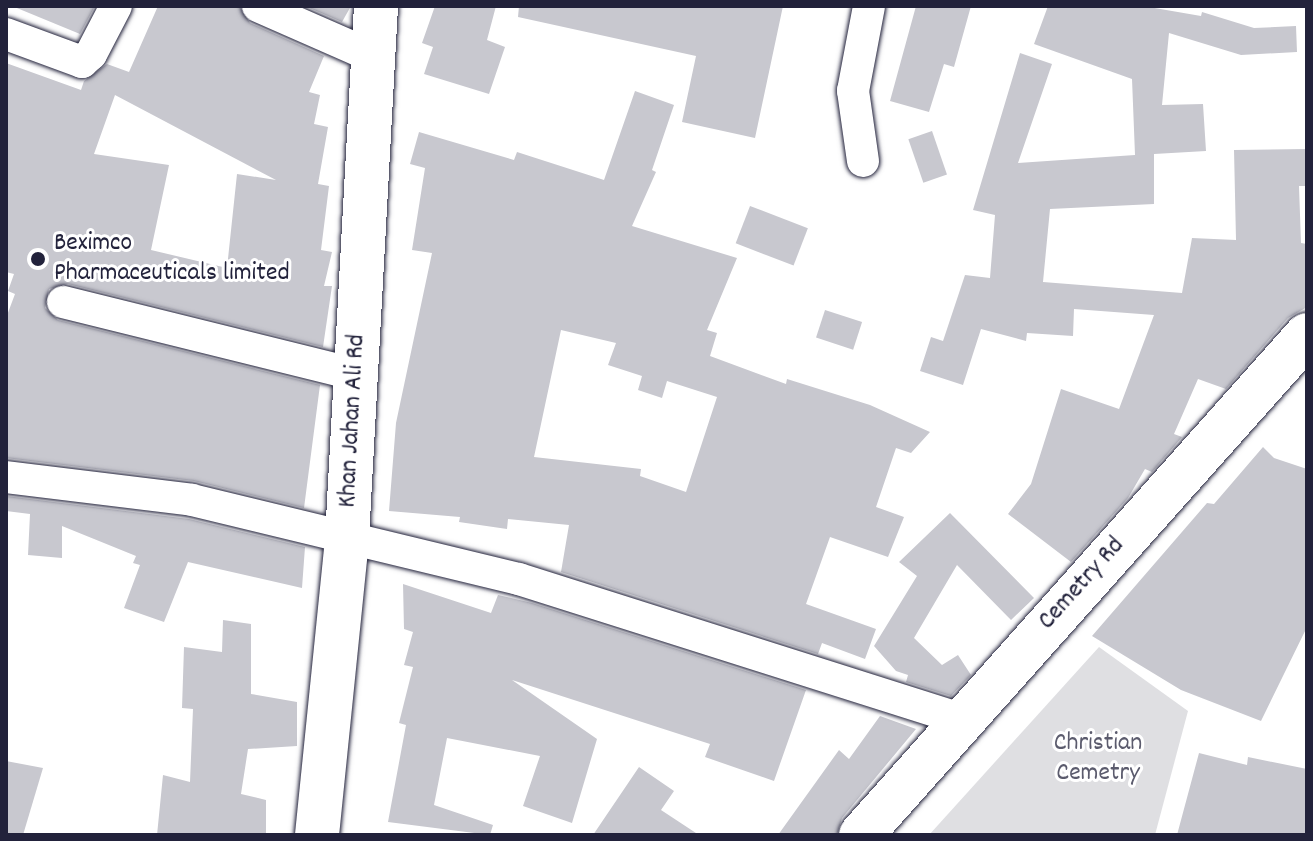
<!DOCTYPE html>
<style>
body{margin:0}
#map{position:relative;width:1313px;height:841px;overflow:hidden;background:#fff;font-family:Dekko,sans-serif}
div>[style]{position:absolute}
.green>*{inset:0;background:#dfdfe2}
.building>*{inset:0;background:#c8c8cf;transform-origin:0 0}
.roads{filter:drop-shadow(0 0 2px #22223b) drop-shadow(0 0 2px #22223b)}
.street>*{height:32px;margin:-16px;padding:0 16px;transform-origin:16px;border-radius:16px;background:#fff}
.secondary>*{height:44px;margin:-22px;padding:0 22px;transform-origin:22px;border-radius:22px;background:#fff}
.highway>*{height:44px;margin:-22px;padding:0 22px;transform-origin:22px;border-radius:22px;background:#fff}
.dots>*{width:22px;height:22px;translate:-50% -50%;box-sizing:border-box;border:4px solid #fff;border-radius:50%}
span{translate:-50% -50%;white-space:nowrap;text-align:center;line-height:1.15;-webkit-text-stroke:6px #fff;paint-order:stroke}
.poi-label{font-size:26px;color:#22223b}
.left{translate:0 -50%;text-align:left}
.street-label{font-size:26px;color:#22223b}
.park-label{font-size:26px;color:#5b5b6d}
.frame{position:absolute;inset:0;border:8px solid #22223b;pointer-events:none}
</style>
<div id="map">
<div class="green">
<i style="clip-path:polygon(1099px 647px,1188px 711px,1155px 835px,929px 835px)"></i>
</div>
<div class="building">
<i style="clip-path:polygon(12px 6px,95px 6px,80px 34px)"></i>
<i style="clip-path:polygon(evenodd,158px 6px,239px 6px,250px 23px,324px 56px,309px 92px,320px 95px,314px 124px,328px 127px,318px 184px,329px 186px,321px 250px,332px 252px,324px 286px,332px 286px,323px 347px,68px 284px,49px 289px,45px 308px,58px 320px,320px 385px,304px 508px,194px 481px,6px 458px,6px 318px,15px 294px,8px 291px,14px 274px,6px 272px,6px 63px,81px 90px,84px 81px,107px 64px,129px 72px,158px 6px,115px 95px,276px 180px,237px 174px,227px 268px,151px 250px,169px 165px,94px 154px,115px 95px)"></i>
<i style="clip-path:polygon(305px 6px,351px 6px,342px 22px)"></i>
<i style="clip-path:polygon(435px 6px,496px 6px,487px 40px,505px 47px,489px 94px,424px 74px,433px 47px,422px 43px)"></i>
<i style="clip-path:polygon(519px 6px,783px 6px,755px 138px,682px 122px,696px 56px,518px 17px)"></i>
<i style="clip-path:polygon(916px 6px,971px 6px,954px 67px,944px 64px,929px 112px,890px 101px)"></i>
<i style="clip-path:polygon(1048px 6px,1143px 6px,1201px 16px,1202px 12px,1254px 28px,1296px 26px,1297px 52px,1241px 55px,1169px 33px,1162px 105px,1203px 104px,1206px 151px,1154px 154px,1154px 204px,1050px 209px,1043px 282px,1182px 293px,1192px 238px,1236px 240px,1234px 150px,1307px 149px,1307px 186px,1299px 186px,1301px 243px,1307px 244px,1307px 307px,1288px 318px,1226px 389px,1198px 379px,1174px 434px,1182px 437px,1152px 472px,1145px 469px,1128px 498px,1071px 562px,1008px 514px,1031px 484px,1061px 389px,1119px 409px,1154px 315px,1074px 309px,1073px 336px,1027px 333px,1026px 341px,981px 329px,963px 385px,920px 371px,931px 337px,943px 341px,965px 275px,990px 278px,995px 215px,973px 210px,1020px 53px,1052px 64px,1018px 163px,1135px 155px,1132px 79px,1034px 44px)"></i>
<i style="clip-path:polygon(evenodd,635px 91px,674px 105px,652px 170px,656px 172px,632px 226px,737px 258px,707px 330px,717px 333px,710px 356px,786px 384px,787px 379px,870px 405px,930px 432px,911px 453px,896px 448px,876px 507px,904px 517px,888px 557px,830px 537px,806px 604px,876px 629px,865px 659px,822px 643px,818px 654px,561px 572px,569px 525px,508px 519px,507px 529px,459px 522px,460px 517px,389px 511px,396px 423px,432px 253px,412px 250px,425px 168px,410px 164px,419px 132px,514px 160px,517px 152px,604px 180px,635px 91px,561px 330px,616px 343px,608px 365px,642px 376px,638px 390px,662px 398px,667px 381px,717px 397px,686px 492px,640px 476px,641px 469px,534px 457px,561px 330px)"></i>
<i style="left:932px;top:131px;width:46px;height:25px;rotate:71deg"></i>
<i style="left:750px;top:206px;width:62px;height:40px;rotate:21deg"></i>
<i style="left:825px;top:310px;width:39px;height:29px;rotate:18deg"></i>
<i style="clip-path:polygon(1263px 447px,1274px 458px,1307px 469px,1307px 627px,1261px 721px,1181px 690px,1092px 636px,1207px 503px,1214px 504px)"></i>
<i style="clip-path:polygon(6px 496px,189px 519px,305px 547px,302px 588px,188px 562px,164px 622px,124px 608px,140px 565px,133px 563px,136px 556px,62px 526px,62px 558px,28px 555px,30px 514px,6px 511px)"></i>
<i style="clip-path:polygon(950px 513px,1034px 598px,1011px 620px,957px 565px,914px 638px,942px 665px,958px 655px,971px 675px,951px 696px,906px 682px,908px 675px,896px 671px,874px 646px,917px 576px,899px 562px)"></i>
<i style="clip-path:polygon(403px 584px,491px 613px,498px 595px,532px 603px,806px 690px,774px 781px,705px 757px,710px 744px,512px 680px,597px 739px,572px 823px,523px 806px,540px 756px,447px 738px,434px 805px,493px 825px,490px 835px,388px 822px,406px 725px,399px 723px,413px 667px,404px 665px,413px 632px,404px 629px)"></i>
<i style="clip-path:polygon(223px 620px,251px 624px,251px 694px,297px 702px,297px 746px,248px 749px,241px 794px,266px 800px,266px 835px,157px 835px,163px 775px,190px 782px,193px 709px,182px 708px,184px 647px,222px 652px)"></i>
<i style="clip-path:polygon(880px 716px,916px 729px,842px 818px,837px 835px,778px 835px,839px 750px,849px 759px)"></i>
<i style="clip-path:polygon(1199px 753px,1247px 765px,1248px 757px,1307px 769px,1307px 835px,1177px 835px)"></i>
<i style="clip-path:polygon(6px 761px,43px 768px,23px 835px,6px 835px)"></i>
<i style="clip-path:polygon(639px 767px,674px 791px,661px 810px,699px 835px,593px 835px)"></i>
</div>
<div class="roads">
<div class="street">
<i style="left:258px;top:6px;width:124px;rotate:23.7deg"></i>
<i style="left:6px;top:34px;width:81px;rotate:20.2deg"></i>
<i style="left:82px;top:62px;width:12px;rotate:-42deg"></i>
<i style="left:91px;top:54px;width:54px;rotate:-62.5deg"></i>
<i style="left:863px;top:161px;width:71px;rotate:-98.1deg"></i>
<i style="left:853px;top:91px;width:86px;rotate:-79.3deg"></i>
<i style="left:63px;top:302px;width:301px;rotate:13.9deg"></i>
<i style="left:6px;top:477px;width:187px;rotate:7deg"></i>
<i style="left:192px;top:500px;width:336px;rotate:13.6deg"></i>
<i style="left:519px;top:579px;width:463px;rotate:17.6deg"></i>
</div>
<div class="secondary">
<i style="left:861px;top:835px;width:670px;rotate:-48.27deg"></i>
</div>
<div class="highway">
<i style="left:317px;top:835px;width:299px;rotate:-84.2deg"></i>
<i style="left:347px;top:538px;width:533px;rotate:-86.88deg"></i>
</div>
</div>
<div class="dots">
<i style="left:38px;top:259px;background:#22223b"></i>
</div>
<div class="poi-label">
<span class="left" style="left:54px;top:259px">Beximco<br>Pharmaceuticals limited</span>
</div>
<div class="street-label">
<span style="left:353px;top:421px;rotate:-87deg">Khan Jahan Ali Rd</span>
<span style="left:1082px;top:584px;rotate:-48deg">Cemetry Rd</span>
</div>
<div class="park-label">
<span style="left:1098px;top:759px">Christian<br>Cemetry</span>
</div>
<div class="frame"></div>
</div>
